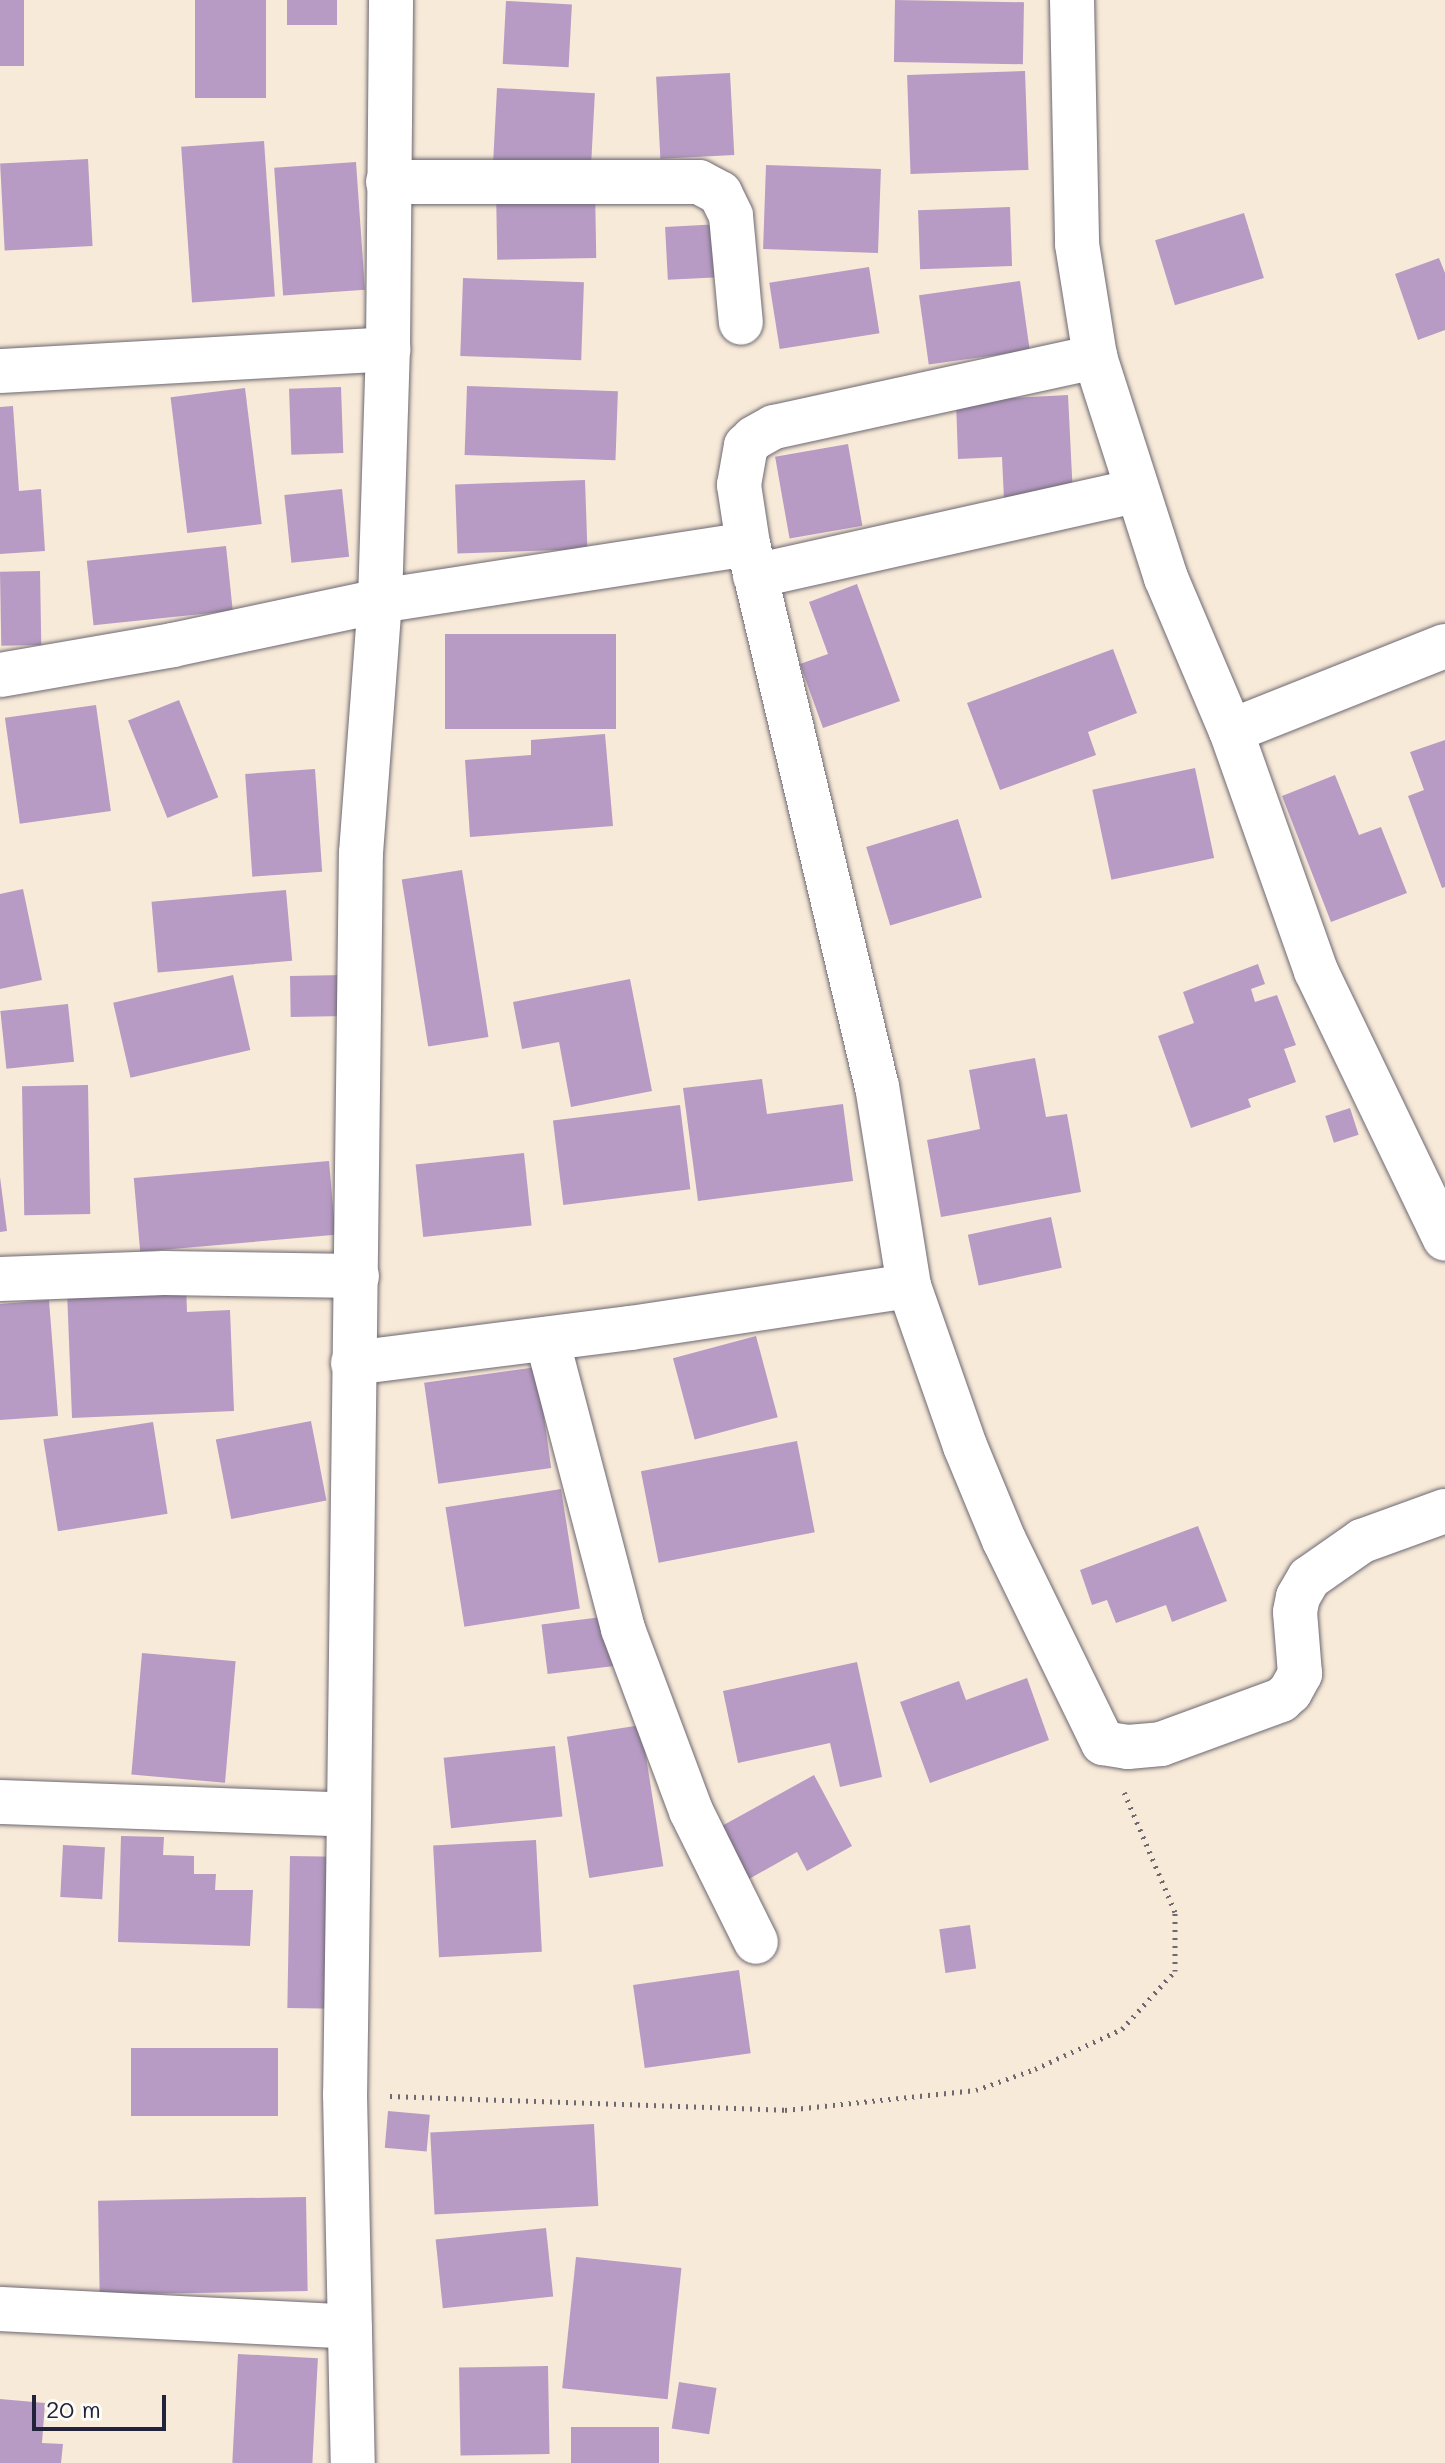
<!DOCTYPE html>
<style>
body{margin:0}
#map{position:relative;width:1445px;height:2463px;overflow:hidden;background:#f8ead8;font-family:Mali,sans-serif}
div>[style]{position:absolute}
.building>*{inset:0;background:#b79bc4;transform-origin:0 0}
.path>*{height:5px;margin-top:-2.5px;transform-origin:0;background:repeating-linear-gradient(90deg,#6d6872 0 2px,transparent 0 8px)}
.roads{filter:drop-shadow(0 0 2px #6d6872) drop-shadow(0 0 2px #6d6872)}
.street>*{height:44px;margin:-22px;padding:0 22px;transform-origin:22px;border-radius:22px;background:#fff}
span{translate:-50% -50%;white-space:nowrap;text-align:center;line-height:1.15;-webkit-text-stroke:7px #fdfcf7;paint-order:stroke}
.scale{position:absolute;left:32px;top:2395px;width:134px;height:36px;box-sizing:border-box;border:4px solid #22223b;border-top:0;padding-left:10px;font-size:24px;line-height:28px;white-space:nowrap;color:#22223b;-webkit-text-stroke:6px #fdfcf7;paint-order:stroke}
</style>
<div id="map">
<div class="building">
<i style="left:0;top:0;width:24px;height:66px"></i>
<i style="left:195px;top:0;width:71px;height:98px"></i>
<i style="left:287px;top:0;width:50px;height:25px"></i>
<i style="left:895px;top:0;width:129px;height:62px;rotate:1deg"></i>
<i style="left:506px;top:1px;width:66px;height:63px;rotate:3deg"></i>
<i style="left:1025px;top:71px;width:99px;height:118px;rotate:88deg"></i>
<i style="left:730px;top:73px;width:82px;height:74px;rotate:87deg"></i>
<i style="left:497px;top:88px;width:98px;height:74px;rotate:3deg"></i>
<i style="left:264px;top:141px;width:156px;height:83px;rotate:86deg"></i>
<i style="left:88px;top:159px;width:87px;height:88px;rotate:87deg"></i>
<i style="left:356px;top:162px;width:128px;height:82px;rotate:86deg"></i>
<i style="left:766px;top:165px;width:115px;height:84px;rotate:2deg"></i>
<i style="left:595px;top:187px;width:71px;height:99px;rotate:89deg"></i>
<i style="left:1010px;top:207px;width:59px;height:92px;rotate:88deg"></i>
<i style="left:1244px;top:213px;width:68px;height:93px;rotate:73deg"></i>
<i style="left:721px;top:224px;width:53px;height:56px;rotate:87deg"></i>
<i style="clip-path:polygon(1439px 258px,1445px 273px,1445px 330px,1418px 340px,1395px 274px)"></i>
<i style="left:869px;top:267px;width:67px;height:101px;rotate:81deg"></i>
<i style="left:463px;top:278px;width:121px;height:78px;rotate:2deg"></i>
<i style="left:1020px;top:281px;width:70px;height:102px;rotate:82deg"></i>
<i style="left:467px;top:386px;width:151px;height:69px;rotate:2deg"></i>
<i style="left:341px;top:387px;width:66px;height:52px;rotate:88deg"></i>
<i style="left:245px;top:388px;width:137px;height:75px;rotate:83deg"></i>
<i style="clip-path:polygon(1068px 395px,1073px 496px,1004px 500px,1002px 457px,958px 459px,956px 401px)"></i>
<i style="clip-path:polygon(13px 406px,19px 491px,41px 489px,45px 551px,0 554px,0 407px)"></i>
<i style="left:848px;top:444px;width:83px;height:74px;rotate:80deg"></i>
<i style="left:585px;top:480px;width:69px;height:130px;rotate:88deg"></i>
<i style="left:342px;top:489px;width:68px;height:58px;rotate:84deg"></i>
<i style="left:226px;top:546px;width:65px;height:140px;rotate:84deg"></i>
<i style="left:40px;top:571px;width:74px;height:40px;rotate:89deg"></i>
<i style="clip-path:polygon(857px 584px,900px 701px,823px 728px,800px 664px,828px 654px,809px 602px)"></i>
<i style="left:445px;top:634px;width:171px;height:95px"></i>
<i style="clip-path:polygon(1113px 649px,1137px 713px,1088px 732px,1096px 755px,1000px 790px,967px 703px)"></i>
<i style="left:179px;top:700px;width:105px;height:55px;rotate:68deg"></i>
<i style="left:96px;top:705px;width:107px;height:92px;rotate:82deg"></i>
<i style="clip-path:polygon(605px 734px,613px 826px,470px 837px,465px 760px,531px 755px,531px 740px)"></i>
<i style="clip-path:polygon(1445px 740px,1445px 887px,1442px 888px,1408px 796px,1424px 790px,1410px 752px)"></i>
<i style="left:1195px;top:768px;width:92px;height:105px;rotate:78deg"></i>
<i style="left:315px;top:769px;width:103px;height:70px;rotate:86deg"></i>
<i style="clip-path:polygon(1335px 775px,1359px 835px,1381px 827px,1407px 893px,1331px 922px,1282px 796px)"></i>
<i style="left:958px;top:819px;width:82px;height:96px;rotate:73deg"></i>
<i style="left:462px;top:870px;width:169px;height:61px;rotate:81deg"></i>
<i style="clip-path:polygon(23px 889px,42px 980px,0 989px,0 894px)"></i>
<i style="left:286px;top:890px;width:71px;height:135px;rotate:85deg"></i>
<i style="clip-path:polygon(1258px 964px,1265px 984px,1251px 989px,1255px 1002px,1277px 995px,1296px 1045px,1284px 1049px,1296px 1082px,1248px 1099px,1251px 1107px,1191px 1128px,1158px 1036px,1194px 1023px,1183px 992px)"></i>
<i style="left:233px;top:975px;width:77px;height:123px;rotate:77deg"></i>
<i style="left:345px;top:975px;width:41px;height:55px;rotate:89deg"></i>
<i style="clip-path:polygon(630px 979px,652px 1091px,571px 1107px,559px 1042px,522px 1049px,513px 1002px)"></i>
<i style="left:68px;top:1004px;width:58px;height:68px;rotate:84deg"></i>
<i style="clip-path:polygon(1035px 1058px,1046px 1117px,1067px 1114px,1081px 1192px,941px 1217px,927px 1140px,980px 1129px,969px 1070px)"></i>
<i style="clip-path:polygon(762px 1079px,767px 1114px,843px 1104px,853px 1181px,698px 1201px,683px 1088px)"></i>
<i style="left:88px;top:1085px;width:129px;height:66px;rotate:89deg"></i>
<i style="left:680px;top:1105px;width:85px;height:128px;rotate:83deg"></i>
<i style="left:1350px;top:1108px;width:28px;height:26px;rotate:72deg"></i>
<i style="left:524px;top:1153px;width:73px;height:109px;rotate:84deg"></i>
<i style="left:329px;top:1161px;width:74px;height:196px;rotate:85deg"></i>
<i style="clip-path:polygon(0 1177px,7px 1231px,0 1232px)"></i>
<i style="left:1051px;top:1217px;width:52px;height:85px;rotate:78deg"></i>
<i style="clip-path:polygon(186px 1285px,187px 1312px,230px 1310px,234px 1411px,72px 1418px,67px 1291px)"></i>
<i style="clip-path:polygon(49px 1300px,58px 1416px,0 1420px,0 1304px)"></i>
<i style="left:756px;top:1336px;width:84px;height:86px;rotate:75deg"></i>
<i style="left:537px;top:1367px;width:102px;height:114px;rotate:82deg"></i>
<i style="left:311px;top:1421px;width:81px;height:97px;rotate:79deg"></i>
<i style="left:153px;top:1422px;width:93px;height:111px;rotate:81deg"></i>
<i style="left:797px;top:1441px;width:93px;height:159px;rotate:79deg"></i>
<i style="left:561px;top:1489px;width:121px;height:117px;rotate:81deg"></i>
<i style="clip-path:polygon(1198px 1526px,1227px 1601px,1172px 1622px,1166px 1605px,1116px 1623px,1107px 1600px,1092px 1605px,1080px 1570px)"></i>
<i style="left:610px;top:1616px;width:50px;height:69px;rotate:83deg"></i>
<i style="left:142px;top:1653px;width:94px;height:122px;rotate:5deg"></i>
<i style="clip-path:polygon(857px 1662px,882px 1777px,840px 1787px,830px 1743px,738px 1763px,723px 1691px)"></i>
<i style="clip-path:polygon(1027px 1678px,1049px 1740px,930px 1783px,900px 1702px,959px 1681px,966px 1700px)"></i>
<i style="left:641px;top:1725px;width:143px;height:75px;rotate:81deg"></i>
<i style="left:555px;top:1746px;width:71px;height:112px;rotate:84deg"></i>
<i style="clip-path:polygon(814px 1775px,852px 1846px,807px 1871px,797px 1852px,749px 1879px,720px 1827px)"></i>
<i style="clip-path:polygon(121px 1836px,164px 1837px,163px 1855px,194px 1856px,194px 1874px,216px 1874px,215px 1890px,253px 1890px,250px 1946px,118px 1942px)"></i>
<i style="left:536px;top:1840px;width:112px;height:103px;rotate:87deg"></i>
<i style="left:63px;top:1845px;width:42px;height:52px;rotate:3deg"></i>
<i style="left:290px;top:1856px;width:49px;height:152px;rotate:1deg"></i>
<i style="left:970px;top:1925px;width:44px;height:31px;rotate:82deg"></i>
<i style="left:739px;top:1970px;width:84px;height:107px;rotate:82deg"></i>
<i style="left:278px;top:2048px;width:68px;height:147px;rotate:90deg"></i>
<i style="left:388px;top:2111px;width:42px;height:37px;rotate:5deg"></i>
<i style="left:594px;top:2124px;width:82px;height:164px;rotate:87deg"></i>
<i style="left:306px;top:2197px;width:94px;height:208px;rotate:89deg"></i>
<i style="left:546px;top:2228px;width:69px;height:111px;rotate:84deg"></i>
<i style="left:576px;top:2257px;width:106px;height:132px;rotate:6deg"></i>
<i style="left:238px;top:2354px;width:80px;height:109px;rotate:3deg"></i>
<i style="left:548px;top:2366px;width:88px;height:89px;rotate:89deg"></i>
<i style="left:679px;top:2382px;width:38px;height:47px;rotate:9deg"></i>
<i style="clip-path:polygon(0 2399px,45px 2403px,42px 2443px,63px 2444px,61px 2463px,0 2463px)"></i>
<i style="left:571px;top:2427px;width:88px;height:36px"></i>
</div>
<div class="path">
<i style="left:390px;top:2096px;width:395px;rotate:2deg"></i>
<i style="left:785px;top:2110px;width:192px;rotate:-6deg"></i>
<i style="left:976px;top:2090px;width:63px;rotate:-19.6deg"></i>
<i style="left:1035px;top:2069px;width:96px;rotate:-24.7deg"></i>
<i style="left:1122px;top:2029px;width:79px;rotate:-47.6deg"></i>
<i style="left:1175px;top:1971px;width:59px;rotate:-90deg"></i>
<i style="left:1175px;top:1912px;width:130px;rotate:-113deg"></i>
</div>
<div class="roads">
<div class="street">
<i style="left:1072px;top:0;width:244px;rotate:88.8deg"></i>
<i style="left:1077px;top:244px;width:114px;rotate:80.9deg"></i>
<i style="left:1095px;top:357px;width:232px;rotate:72.2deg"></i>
<i style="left:1166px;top:578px;width:166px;rotate:67deg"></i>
<i style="left:1231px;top:731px;width:230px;rotate:-21.7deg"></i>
<i style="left:388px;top:182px;width:311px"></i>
<i style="left:699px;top:182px;width:24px;rotate:28deg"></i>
<i style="left:720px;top:193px;width:25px;rotate:64deg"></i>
<i style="left:731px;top:216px;width:107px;rotate:84.7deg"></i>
<i style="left:0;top:371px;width:389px;rotate:-3.2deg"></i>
<i style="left:755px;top:576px;width:390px;rotate:-12.6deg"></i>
<i style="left:0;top:675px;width:176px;rotate:-9.8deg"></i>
<i style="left:173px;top:645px;width:212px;rotate:-12deg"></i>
<i style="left:380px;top:601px;width:372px;rotate:-8.8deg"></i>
<i style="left:748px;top:544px;width:60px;rotate:-98.7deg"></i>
<i style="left:739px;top:485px;width:40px;rotate:-80deg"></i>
<i style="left:746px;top:446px;width:11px;rotate:-45deg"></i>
<i style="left:754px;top:438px;width:23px;rotate:-29deg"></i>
<i style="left:774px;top:427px;width:329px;rotate:-12.3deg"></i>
<i style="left:1231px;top:731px;width:255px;rotate:70.5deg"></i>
<i style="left:1316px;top:971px;width:297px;rotate:64.3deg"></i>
<i style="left:0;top:1279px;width:164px;rotate:-2.1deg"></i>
<i style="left:164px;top:1273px;width:193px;rotate:0.9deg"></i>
<i style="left:909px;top:1286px;width:170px;rotate:70.7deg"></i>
<i style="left:965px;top:1446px;width:102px;rotate:67.5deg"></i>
<i style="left:1004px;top:1540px;width:226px;rotate:64deg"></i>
<i style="left:1103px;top:1743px;width:25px;rotate:9deg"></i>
<i style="left:1128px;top:1747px;width:33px;rotate:-5deg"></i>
<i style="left:1161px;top:1744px;width:128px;rotate:-20.1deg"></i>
<i style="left:1281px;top:1700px;width:12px;rotate:-42deg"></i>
<i style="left:1290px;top:1692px;width:21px;rotate:-61deg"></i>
<i style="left:1300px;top:1674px;width:62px;rotate:-94.6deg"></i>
<i style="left:1295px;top:1612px;width:15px;rotate:-79deg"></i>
<i style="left:1298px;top:1597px;width:22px;rotate:-60deg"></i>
<i style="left:1309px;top:1578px;width:65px;rotate:-34.9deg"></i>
<i style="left:1362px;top:1541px;width:88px;rotate:-19.9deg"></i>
<i style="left:547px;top:1339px;width:300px;rotate:75.3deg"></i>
<i style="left:623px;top:1629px;width:194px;rotate:69.5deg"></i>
<i style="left:691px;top:1811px;width:146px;rotate:63.6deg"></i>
<i style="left:353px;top:1363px;width:280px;rotate:-7.2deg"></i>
<i style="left:631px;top:1328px;width:281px;rotate:-8.6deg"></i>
<i style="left:909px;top:1286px;width:202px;rotate:-99.1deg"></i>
<i style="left:877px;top:1087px;width:558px;rotate:-103.36deg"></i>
<i style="left:0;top:1802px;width:349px;rotate:2.1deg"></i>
<i style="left:349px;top:1815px;width:962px;rotate:-89.29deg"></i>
<i style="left:361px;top:853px;width:253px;rotate:-85.7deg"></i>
<i style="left:380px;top:601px;width:252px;rotate:-88.2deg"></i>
<i style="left:388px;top:349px;width:349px;rotate:-89.5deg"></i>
<i style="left:349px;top:1815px;width:279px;rotate:90.8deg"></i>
<i style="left:345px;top:2094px;width:369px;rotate:88.8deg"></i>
<i style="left:0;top:2309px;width:350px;rotate:2.9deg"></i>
</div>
</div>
<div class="scale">20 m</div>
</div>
